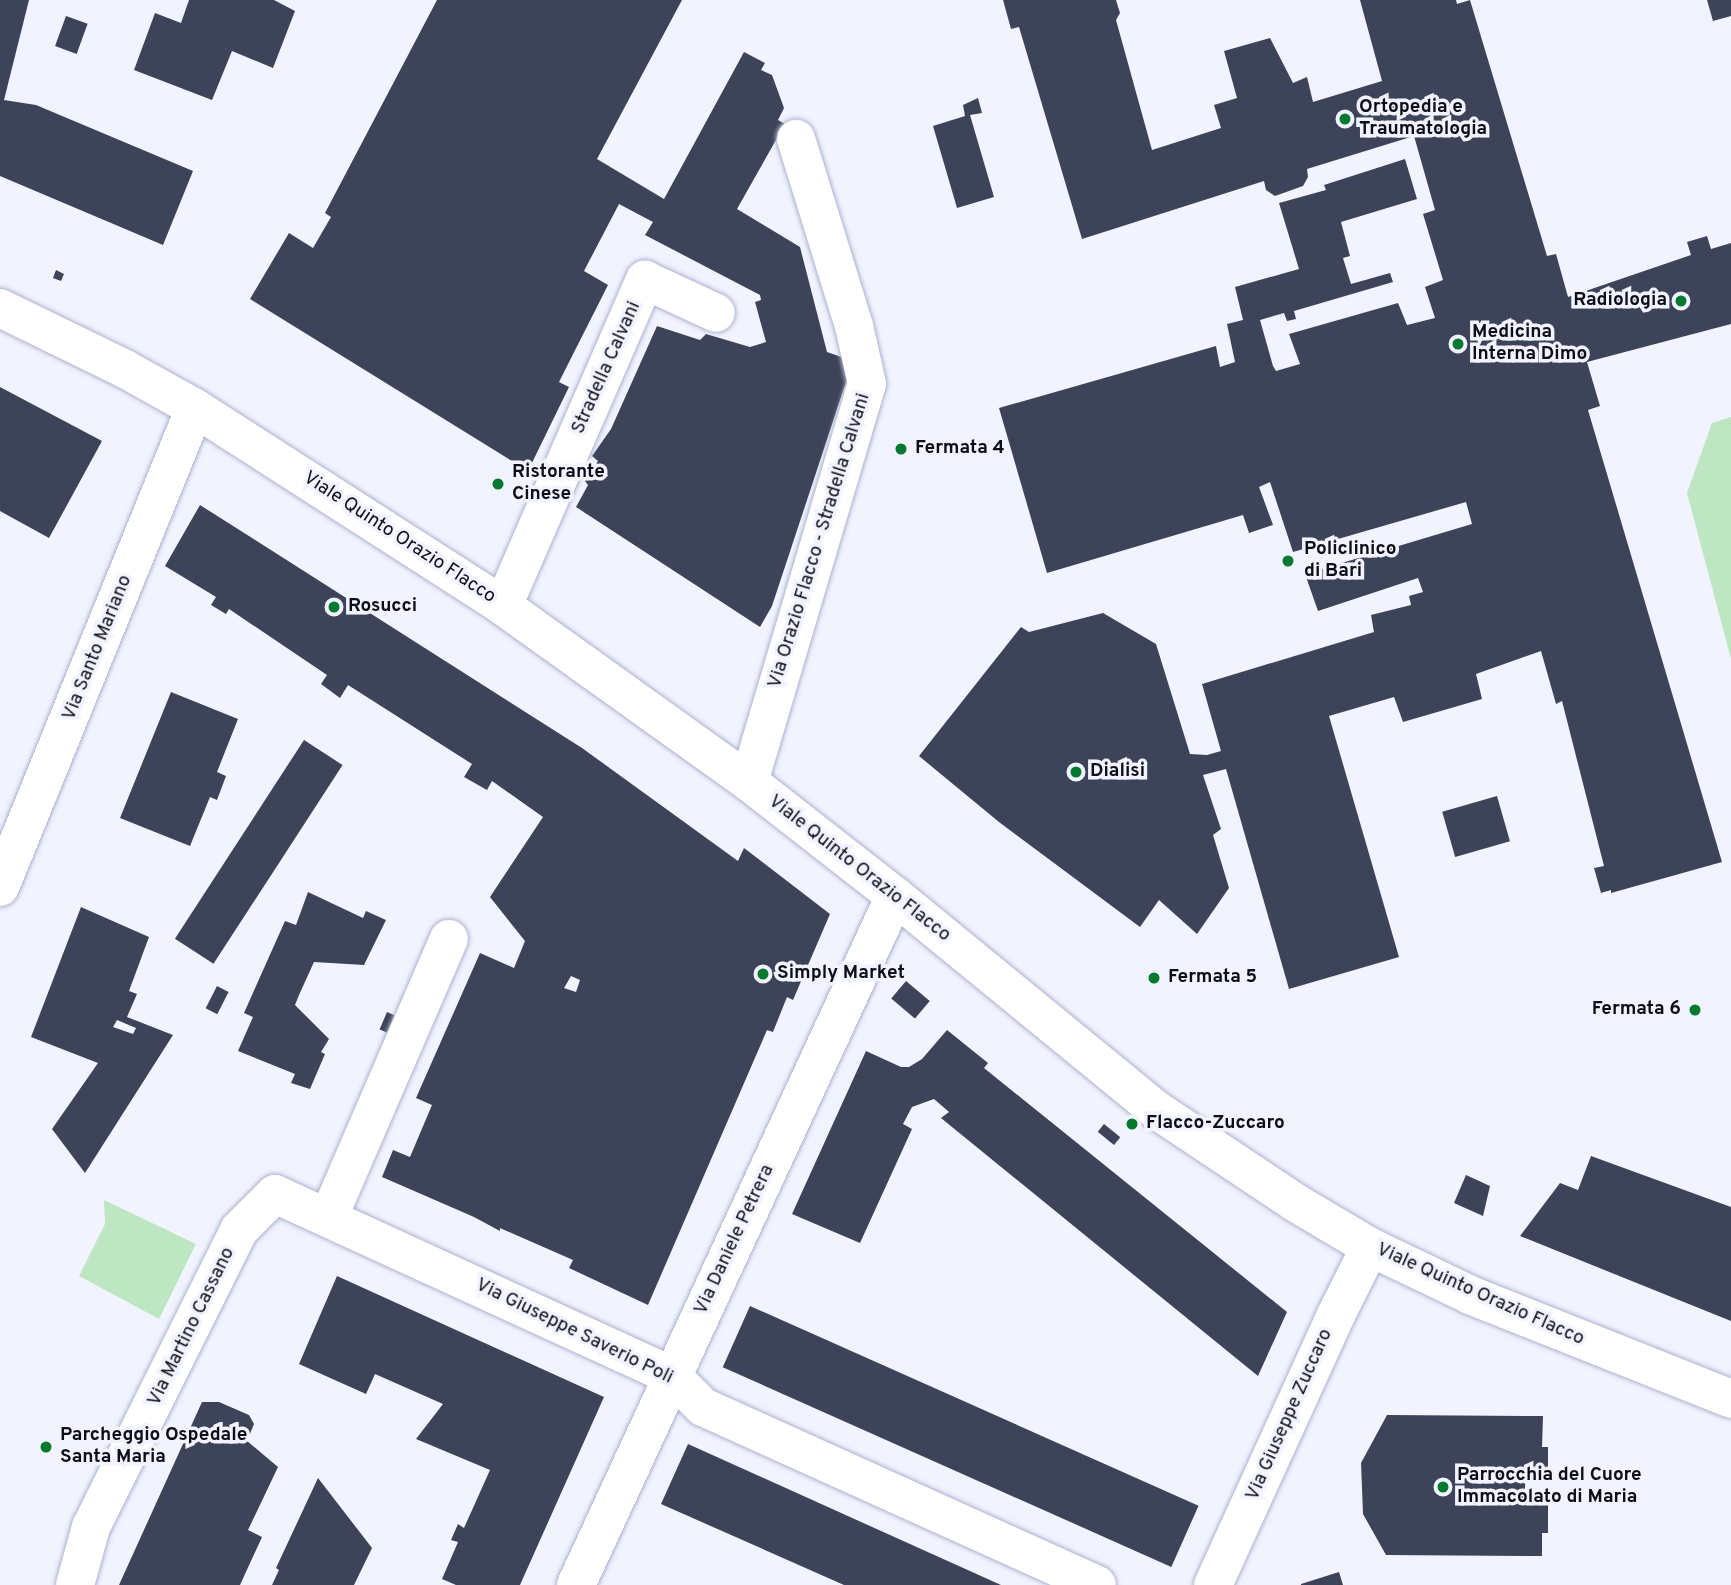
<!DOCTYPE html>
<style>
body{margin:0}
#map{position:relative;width:1731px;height:1585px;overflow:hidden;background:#f1f4ff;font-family:Overpass,sans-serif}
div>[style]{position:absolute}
.green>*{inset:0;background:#bee6c3}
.building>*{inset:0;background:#3d4358;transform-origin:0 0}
.roads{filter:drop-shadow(0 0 2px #abb2cc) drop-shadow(0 0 2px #abb2cc)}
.minor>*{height:38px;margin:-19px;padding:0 19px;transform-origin:19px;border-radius:19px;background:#fff}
.dots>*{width:19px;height:19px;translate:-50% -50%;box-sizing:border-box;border:4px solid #f1f4ff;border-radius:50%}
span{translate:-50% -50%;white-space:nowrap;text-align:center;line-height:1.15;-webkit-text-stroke:7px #f1f4ff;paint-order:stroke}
.poi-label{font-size:19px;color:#0d0f18;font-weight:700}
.left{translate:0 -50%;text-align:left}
.right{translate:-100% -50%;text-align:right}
.street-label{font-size:19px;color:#0d0f18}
</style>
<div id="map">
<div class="green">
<i style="clip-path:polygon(1731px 417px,1731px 659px,1687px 493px,1712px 423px)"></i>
<i style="clip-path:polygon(104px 1200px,196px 1244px,159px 1319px,79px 1276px,105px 1224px)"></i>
</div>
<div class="building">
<i style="clip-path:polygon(0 0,29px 0,4px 100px,36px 105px,193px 171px,163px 245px,0 176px)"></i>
<i style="clip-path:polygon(189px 0,274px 0,295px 11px,273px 68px,232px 51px,212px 100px,134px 70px,155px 13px,181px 23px)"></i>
<i style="clip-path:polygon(437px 0,682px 0,597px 159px,664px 199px,744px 52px,765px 63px,761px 70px,772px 75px,784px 108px,778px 120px,785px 124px,737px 209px,800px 247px,827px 352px,853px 361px,772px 606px,760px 627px,576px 507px,588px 485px,585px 481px,598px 461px,592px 456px,611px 429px,657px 326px,700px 340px,706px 334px,750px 347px,766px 342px,755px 302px,761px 300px,760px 295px,645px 235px,653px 222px,619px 204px,584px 271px,608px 285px,559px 382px,569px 387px,528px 471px,250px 299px,289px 233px,313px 248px,331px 217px,325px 213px)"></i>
<i style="clip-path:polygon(1003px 0,1116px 0,1120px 13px,1116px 20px,1152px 150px,1221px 128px,1214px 105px,1237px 98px,1224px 51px,1270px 38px,1293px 83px,1307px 77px,1313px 102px,1382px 81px,1360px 0,1456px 0,1457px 4px,1470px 0,1547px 256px,1556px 254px,1568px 297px,1691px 255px,1687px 242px,1707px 236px,1711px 249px,1731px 243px,1731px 324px,1587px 362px,1600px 406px,1588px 410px,1722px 862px,1611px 893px,1611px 890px,1601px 893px,1594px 868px,1604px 866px,1562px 701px,1556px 704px,1541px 651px,1476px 674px,1482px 699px,1403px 722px,1394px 697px,1329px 716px,1399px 957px,1289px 989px,1226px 769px,1203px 775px,1221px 829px,1213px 835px,1229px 888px,1197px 934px,1159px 900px,1140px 927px,999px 822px,919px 756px,1021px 627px,1029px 632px,1103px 613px,1156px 644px,1190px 754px,1207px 755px,1221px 751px,1202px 684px,1374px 632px,1371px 615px,1411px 605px,1409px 596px,1423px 592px,1418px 578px,1318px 611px,1305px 574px,1472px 524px,1466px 502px,1293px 552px,1270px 482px,1259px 487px,1273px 525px,1249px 533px,1243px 515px,1047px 573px,999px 408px,1216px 346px,1220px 367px,1235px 362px,1227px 324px,1243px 320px,1235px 287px,1299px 269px,1279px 203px,1326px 190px,1324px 185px,1405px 159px,1417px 199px,1341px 222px,1350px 256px,1343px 258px,1351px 284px,1390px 273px,1393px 282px,1294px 311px,1296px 319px,1287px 321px,1284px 313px,1260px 320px,1273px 366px,1276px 371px,1300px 364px,1289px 334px,1398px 303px,1407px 325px,1435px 318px,1425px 287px,1443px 280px,1423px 214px,1435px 210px,1414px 136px,1307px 169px,1308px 177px,1303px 186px,1275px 196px,1266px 190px,1264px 181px,1082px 239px,1019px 27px,1011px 29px)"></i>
<i style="clip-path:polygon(1707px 0,1731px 0,1731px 16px,1713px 21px)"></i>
<i style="left:66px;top:16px;width:23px;height:32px;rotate:20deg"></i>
<i style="clip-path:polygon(978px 98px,982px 113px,970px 115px,994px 197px,957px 208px,933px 126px,965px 116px,963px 105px)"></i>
<i style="clip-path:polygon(56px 270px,64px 274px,61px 281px,53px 278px)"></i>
<i style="clip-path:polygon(0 387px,102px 441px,49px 538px,0 511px)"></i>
<i style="clip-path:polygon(evenodd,200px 505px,582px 748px,738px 861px,744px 848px,830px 914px,793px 1000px,787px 997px,773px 1032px,767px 1030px,648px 1305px,569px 1268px,573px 1260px,500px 1228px,500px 1231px,474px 1217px,382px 1177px,393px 1150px,410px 1157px,432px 1105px,416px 1098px,480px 953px,514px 968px,525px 941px,490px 897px,543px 817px,492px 781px,487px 790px,464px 777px,472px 764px,348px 685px,340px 698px,321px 684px,327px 675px,229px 609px,226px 614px,211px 605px,216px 597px,165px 566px,200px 505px,571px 976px,580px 980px,576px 992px,564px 988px,571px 976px)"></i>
<i style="clip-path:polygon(171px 692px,238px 719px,217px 772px,226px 776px,217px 800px,210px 797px,190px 846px,120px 818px)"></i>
<i style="left:304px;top:740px;width:46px;height:237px;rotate:33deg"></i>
<i style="left:1497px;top:796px;width:47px;height:57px;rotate:74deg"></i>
<i style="clip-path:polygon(308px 892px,363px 918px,366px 911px,386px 920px,364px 965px,314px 962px,299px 995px,295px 1005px,329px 1039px,321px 1052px,325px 1054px,310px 1089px,291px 1083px,295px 1074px,238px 1051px,253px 1017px,244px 1013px,285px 921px,296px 925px)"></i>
<i style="clip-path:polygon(evenodd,81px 907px,149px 937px,129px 991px,137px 994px,127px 1017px,173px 1035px,85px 1173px,52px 1129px,98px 1063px,31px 1037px,81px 907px,117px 1020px,136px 1028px,133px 1034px,113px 1027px,117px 1020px)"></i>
<i style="left:906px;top:981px;width:31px;height:23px;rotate:40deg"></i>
<i style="left:217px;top:986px;width:13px;height:25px;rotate:27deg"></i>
<i style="left:387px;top:1012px;width:8px;height:19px;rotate:23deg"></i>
<i style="clip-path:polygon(947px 1030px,988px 1063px,984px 1068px,1287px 1312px,1258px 1376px,941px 1118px,949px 1112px,934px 1099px,912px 1107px,903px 1124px,912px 1129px,860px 1243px,792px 1214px,866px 1051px,901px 1067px,909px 1067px,922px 1059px)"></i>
<i style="left:1104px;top:1124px;width:21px;height:10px;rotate:39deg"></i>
<i style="clip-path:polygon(1591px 1156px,1731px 1207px,1731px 1321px,1520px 1236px,1560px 1183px,1578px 1190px)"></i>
<i style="clip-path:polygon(1466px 1175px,1490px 1186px,1483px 1216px,1454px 1203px)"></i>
<i style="clip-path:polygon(337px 1276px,604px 1397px,520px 1585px,456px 1585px,442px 1579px,458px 1542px,451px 1540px,458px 1524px,464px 1528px,490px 1470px,416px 1439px,443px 1404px,375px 1374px,366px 1394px,299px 1364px)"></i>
<i style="left:750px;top:1306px;width:491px;height:67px;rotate:24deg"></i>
<i style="clip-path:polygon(202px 1402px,219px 1402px,249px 1415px,254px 1424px,247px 1441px,278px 1467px,248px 1530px,262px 1537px,240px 1585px,119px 1585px)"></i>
<i style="clip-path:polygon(1387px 1415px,1543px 1416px,1542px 1447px,1548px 1447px,1548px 1469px,1526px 1470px,1524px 1505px,1548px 1504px,1548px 1533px,1542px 1533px,1542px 1556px,1386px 1555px,1363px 1514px,1361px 1463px)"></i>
<i style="clip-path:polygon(688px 1444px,1001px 1585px,844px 1585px,661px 1504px)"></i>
<i style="clip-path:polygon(318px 1478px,372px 1548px,354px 1585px,272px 1585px,279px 1570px,276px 1568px)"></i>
<i style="clip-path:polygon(1339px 1572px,1343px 1585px,1301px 1585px,1301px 1584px)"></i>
</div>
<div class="roads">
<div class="minor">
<i style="left:0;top:308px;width:139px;rotate:26deg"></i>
<i style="left:125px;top:369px;width:80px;rotate:29.1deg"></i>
<i style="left:195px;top:408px;width:366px;rotate:32.7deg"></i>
<i style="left:503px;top:606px;width:302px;rotate:35.6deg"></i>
<i style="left:749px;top:782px;width:185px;rotate:38deg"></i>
<i style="left:895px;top:896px;width:336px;rotate:39.3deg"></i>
<i style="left:1155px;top:1109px;width:169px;rotate:33.7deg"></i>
<i style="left:1296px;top:1203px;width:86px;rotate:30.7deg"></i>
<i style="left:1370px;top:1247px;width:111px;rotate:25.6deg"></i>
<i style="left:1470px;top:1295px;width:281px;rotate:21.7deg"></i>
<i style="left:503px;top:606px;width:356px;rotate:-66.5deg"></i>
<i style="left:645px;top:280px;width:78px;rotate:24.9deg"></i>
<i style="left:749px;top:782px;width:415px;rotate:-73.5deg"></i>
<i style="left:867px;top:384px;width:59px;rotate:-102.6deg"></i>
<i style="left:854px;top:326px;width:196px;rotate:-107.2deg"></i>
<i style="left:0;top:887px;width:517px;rotate:-67.85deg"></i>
<i style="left:329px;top:1216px;width:302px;rotate:-66.6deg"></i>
<i style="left:75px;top:1585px;width:60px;rotate:-74.6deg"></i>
<i style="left:91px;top:1527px;width:332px;rotate:-63.5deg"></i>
<i style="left:239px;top:1230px;width:51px;rotate:-45deg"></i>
<i style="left:275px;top:1194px;width:437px;rotate:24.6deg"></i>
<i style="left:672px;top:1376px;width:44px;rotate:45deg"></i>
<i style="left:703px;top:1407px;width:432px;rotate:24.3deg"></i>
<i style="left:576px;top:1585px;width:759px;rotate:-65.16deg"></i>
<i style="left:1213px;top:1585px;width:297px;rotate:-65.5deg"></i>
<i style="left:1336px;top:1315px;width:76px;rotate:-63.4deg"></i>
</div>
</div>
<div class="dots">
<i style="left:1345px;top:119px;background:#04792f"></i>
<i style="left:1681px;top:301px;background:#04792f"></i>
<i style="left:1458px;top:344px;background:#04792f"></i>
<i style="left:901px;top:449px;background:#04792f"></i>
<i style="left:498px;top:484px;background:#04792f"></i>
<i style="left:1288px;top:561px;background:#04792f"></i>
<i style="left:334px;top:607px;background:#04792f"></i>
<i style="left:1076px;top:772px;background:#04792f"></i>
<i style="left:763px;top:974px;background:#04792f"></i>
<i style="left:1154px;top:978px;background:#04792f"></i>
<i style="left:1695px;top:1010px;background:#04792f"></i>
<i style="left:1132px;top:1124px;background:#04792f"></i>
<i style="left:46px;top:1447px;background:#04792f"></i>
<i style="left:1443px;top:1487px;background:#04792f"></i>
</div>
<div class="poi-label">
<span class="left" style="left:1359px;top:119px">Ortopedia e<br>Traumatologia</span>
<span class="right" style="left:1667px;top:301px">Radiologia</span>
<span class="left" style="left:1472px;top:344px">Medicina<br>Interna Dimo</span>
<span class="left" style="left:915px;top:449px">Fermata 4</span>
<span class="left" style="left:512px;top:484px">Ristorante<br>Cinese</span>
<span class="left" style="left:1304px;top:561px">Policlinico<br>di Bari</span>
<span class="left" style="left:348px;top:607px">Rosucci</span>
<span class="left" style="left:1090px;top:772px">Dialisi</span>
<span class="left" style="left:777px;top:974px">Simply Market</span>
<span class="left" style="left:1168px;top:978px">Fermata 5</span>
<span class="right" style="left:1681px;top:1010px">Fermata 6</span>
<span class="left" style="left:1146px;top:1124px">Flacco-Zuccaro</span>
<span class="left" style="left:60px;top:1447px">Parcheggio Ospedale<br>Santa Maria</span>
<span class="left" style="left:1457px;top:1487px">Parrocchia del Cuore<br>Immacolato di Maria</span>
</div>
<div class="street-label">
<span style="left:607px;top:368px;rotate:-66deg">Stradella Calvani</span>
<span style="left:399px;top:538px;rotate:33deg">Viale Quinto Orazio Flacco</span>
<span style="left:820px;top:541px;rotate:-73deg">Via Orazio Flacco - Stradella Calvani</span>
<span style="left:98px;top:648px;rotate:-68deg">Via Santo Mariano</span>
<span style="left:859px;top:869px;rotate:38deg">Viale Quinto Orazio Flacco</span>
<span style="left:735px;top:1240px;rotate:-65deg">Via Daniele Petrera</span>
<span style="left:1480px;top:1295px;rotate:24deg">Viale Quinto Orazio Flacco</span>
<span style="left:192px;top:1327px;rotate:-64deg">Via Martino Cassano</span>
<span style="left:574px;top:1332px;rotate:26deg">Via Giuseppe Saverio Poli</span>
<span style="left:1290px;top:1415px;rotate:-66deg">Via Giuseppe Zuccaro</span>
</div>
</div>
